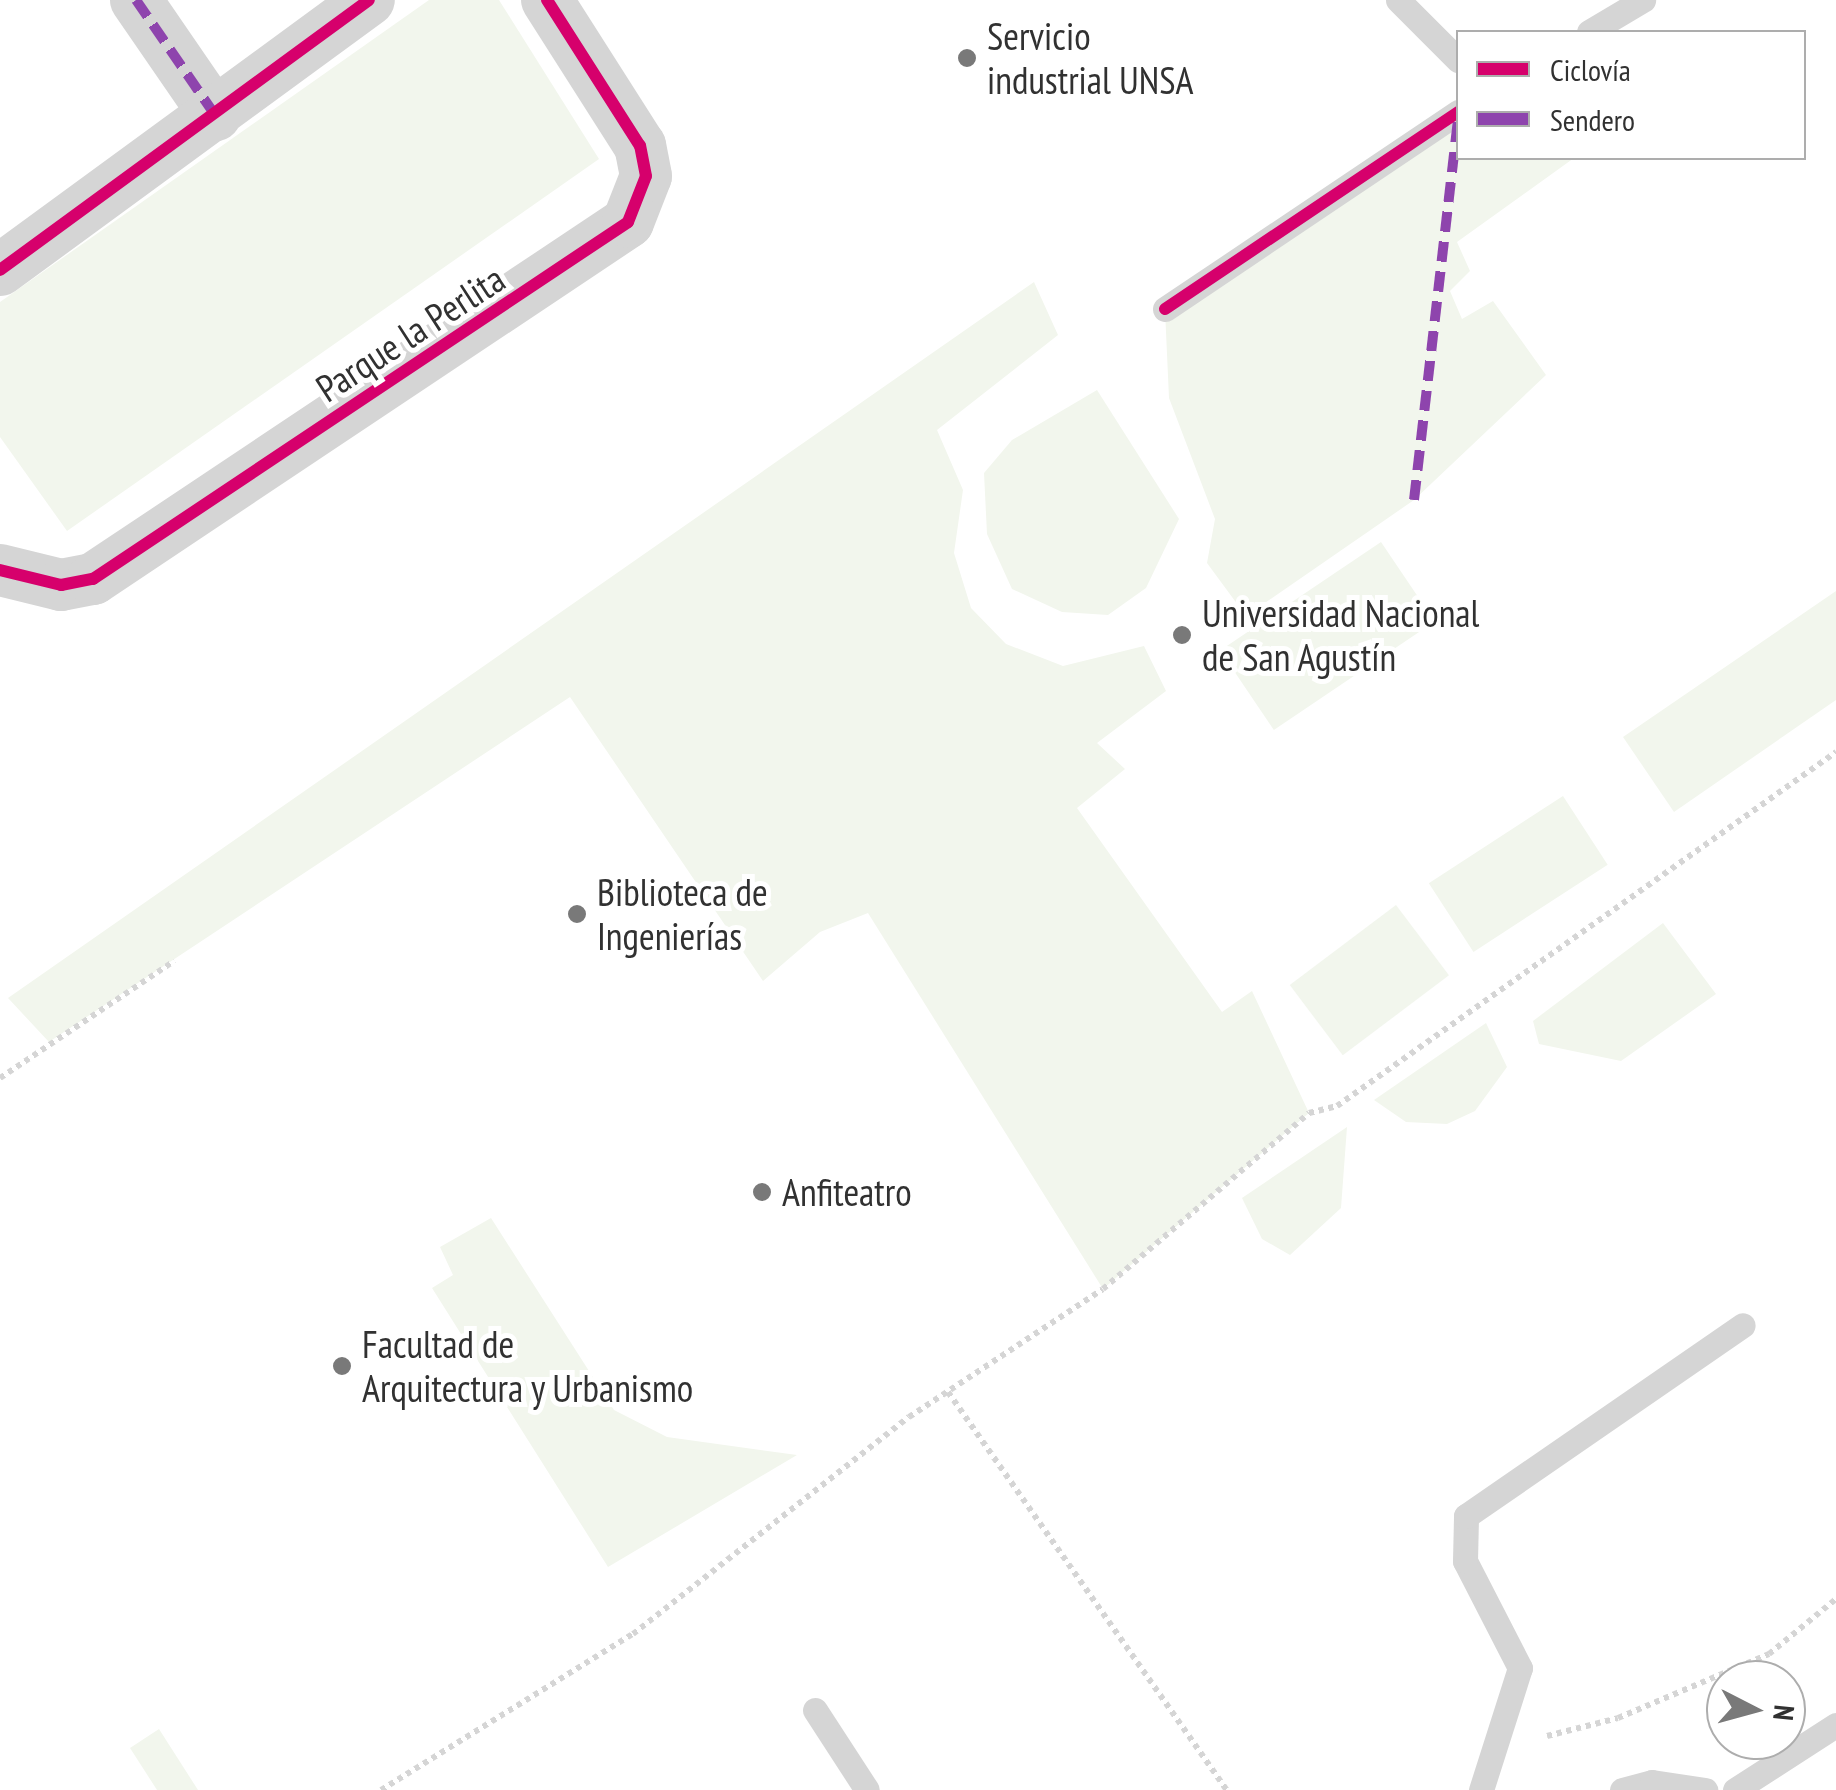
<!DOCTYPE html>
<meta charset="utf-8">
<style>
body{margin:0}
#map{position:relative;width:1836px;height:1790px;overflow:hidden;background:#fff;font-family:"PT Sans Narrow",sans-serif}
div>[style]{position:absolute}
.green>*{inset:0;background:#f2f6ed;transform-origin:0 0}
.path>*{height:6px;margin-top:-3px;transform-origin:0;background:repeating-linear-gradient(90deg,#d5d5d5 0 5px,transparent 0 10px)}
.lane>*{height:25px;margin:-12.5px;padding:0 12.5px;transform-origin:12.5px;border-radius:12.5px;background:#d5d5d5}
.street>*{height:52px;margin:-26px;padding:0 26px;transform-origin:26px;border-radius:26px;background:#d5d5d5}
.quiet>*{height:10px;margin-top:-5px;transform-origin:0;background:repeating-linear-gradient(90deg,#8e44ad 0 20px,transparent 0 30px)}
.cycleway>*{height:12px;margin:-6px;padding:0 6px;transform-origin:6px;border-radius:6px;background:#d6006c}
.dots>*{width:28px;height:28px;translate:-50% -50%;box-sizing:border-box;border:5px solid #fff;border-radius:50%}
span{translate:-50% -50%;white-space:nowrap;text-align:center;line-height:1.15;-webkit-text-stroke:10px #fff;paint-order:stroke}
.poi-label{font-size:38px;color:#313131}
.left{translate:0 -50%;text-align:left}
.street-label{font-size:38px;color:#313131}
.legend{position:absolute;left:1456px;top:30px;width:350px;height:130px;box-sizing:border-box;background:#fff;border:2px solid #adadad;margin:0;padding:12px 18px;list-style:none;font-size:30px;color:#313131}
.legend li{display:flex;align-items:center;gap:20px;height:50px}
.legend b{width:50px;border:2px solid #adadad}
.north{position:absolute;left:1706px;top:1660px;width:100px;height:100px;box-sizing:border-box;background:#fff;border:2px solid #adadad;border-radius:50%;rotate:96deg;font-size:28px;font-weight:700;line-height:40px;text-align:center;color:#313131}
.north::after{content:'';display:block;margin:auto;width:35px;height:45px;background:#797979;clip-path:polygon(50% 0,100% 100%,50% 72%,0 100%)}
</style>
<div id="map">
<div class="green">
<i style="clip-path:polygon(429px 0,499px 0,599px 159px,67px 531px,0 437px,0 302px)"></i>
<i style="clip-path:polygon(1458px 112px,1458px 158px,1574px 158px,1457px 242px,1470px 271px,1450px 291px,1462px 319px,1493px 301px,1546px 375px,1414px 500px,1246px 616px,1207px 563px,1215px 519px,1169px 398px,1165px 310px)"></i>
<i style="clip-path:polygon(1034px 282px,1058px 335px,937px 430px,963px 490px,954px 553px,971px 608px,1006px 644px,1063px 666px,1144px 646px,1166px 691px,1097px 743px,1125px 769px,1077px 808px,1222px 1012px,1252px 991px,1309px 1113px,1103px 1289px,868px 913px,820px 932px,763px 981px,570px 697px,49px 1042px,8px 998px)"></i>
<i style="clip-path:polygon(1097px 390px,1179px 519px,1146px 588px,1108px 615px,1062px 612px,1012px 589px,987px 534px,984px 473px,1012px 440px)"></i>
<i style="left:1381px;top:542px;width:96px;height:194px;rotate:56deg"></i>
<i style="clip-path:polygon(1836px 591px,1836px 700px,1674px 812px,1623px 737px)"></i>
<i style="left:1563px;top:796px;width:82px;height:160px;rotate:57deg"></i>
<i style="left:1396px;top:905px;width:88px;height:133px;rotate:53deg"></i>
<i style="clip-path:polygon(1663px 923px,1716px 994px,1621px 1061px,1539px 1044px,1533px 1021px)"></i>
<i style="clip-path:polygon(1486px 1023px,1507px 1067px,1475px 1111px,1447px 1124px,1406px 1122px,1374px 1100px)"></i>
<i style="clip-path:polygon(1347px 1127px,1341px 1208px,1290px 1255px,1262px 1239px,1242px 1198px)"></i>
<i style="clip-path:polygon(491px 1218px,614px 1410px,667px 1437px,797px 1455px,608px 1567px,432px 1288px,453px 1275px,440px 1247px)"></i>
<i style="clip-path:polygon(159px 1729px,198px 1790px,157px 1790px,130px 1748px)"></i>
</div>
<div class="path">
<i style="left:0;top:1078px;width:210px;rotate:-33.9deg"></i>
<i style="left:948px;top:1392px;width:486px;rotate:55deg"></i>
<i style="left:1547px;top:1736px;width:73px;rotate:-14.2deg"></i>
<i style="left:1618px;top:1718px;width:164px;rotate:-23deg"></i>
<i style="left:1769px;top:1654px;width:87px;rotate:-39.4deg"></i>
<i style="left:381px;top:1790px;width:296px;rotate:-31.8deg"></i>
<i style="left:633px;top:1634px;width:351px;rotate:-38.2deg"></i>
<i style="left:909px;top:1417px;width:232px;rotate:-33.4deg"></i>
<i style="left:1103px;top:1289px;width:271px;rotate:-40.5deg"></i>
<i style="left:1309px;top:1113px;width:29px;rotate:-14deg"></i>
<i style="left:1337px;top:1106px;width:612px;rotate:-35.35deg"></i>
</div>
<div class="lane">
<i style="left:1398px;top:0;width:85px;rotate:45deg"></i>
<i style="left:1589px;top:32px;width:63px;rotate:-30.7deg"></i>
<i style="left:1165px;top:309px;width:353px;rotate:-33.9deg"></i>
<i style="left:815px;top:1710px;width:95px;rotate:57deg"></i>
<i style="left:1481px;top:1790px;width:128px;rotate:-72.3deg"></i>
<i style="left:1520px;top:1668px;width:120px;rotate:-117.2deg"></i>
<i style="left:1465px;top:1561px;width:45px;rotate:-88.7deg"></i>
<i style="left:1466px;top:1516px;width:336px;rotate:-34.6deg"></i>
<i style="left:1622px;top:1790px;width:31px;rotate:-15deg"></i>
<i style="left:1652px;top:1782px;width:54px;rotate:8.6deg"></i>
<i style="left:1735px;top:1790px;width:120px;rotate:-32.8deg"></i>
</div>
<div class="street">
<i style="left:136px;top:0;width:140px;rotate:55.5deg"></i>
<i style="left:0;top:270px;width:457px;rotate:-36.2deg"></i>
<i style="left:0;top:570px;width:63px;rotate:13.8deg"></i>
<i style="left:61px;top:585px;width:33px;rotate:-11deg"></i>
<i style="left:93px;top:579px;width:643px;rotate:-33.71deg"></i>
<i style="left:628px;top:222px;width:49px;rotate:-68.6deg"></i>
<i style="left:646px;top:176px;width:31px;rotate:-101deg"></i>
<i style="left:640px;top:146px;width:173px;rotate:-122.5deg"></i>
</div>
<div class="quiet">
<i style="left:136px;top:0;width:140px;rotate:55.5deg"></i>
<i style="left:1414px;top:500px;width:383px;rotate:-83.4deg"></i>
</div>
<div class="cycleway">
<i style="left:0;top:270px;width:457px;rotate:-36.2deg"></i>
<i style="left:1165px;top:309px;width:353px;rotate:-33.9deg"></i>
<i style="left:0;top:570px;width:63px;rotate:13.8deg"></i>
<i style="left:61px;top:585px;width:33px;rotate:-11deg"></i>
<i style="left:93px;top:579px;width:643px;rotate:-33.71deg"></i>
<i style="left:628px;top:222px;width:49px;rotate:-68.6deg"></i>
<i style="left:646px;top:176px;width:31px;rotate:-101deg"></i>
<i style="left:640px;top:146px;width:173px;rotate:-122.5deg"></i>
</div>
<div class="dots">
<i style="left:967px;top:58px;background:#797979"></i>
<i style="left:1182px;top:635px;background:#797979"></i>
<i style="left:577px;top:914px;background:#797979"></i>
<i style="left:762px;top:1192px;background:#797979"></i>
<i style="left:342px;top:1366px;background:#797979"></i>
</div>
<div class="poi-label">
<span class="left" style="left:987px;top:58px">Servicio<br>industrial UNSA</span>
<span class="left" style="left:1202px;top:635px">Universidad Nacional<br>de San Agustín</span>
<span class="left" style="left:597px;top:914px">Biblioteca de<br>Ingenierías</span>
<span class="left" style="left:782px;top:1192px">Anfiteatro</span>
<span class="left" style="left:362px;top:1366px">Facultad de<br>Arquitectura y Urbanismo</span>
</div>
<div class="street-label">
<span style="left:410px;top:333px;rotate:-33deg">Parque la Perlita</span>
</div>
<ul class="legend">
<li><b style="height:12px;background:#d6006c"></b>Ciclovía</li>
<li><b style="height:12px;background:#8e44ad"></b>Sendero</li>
</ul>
<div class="north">N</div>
</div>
